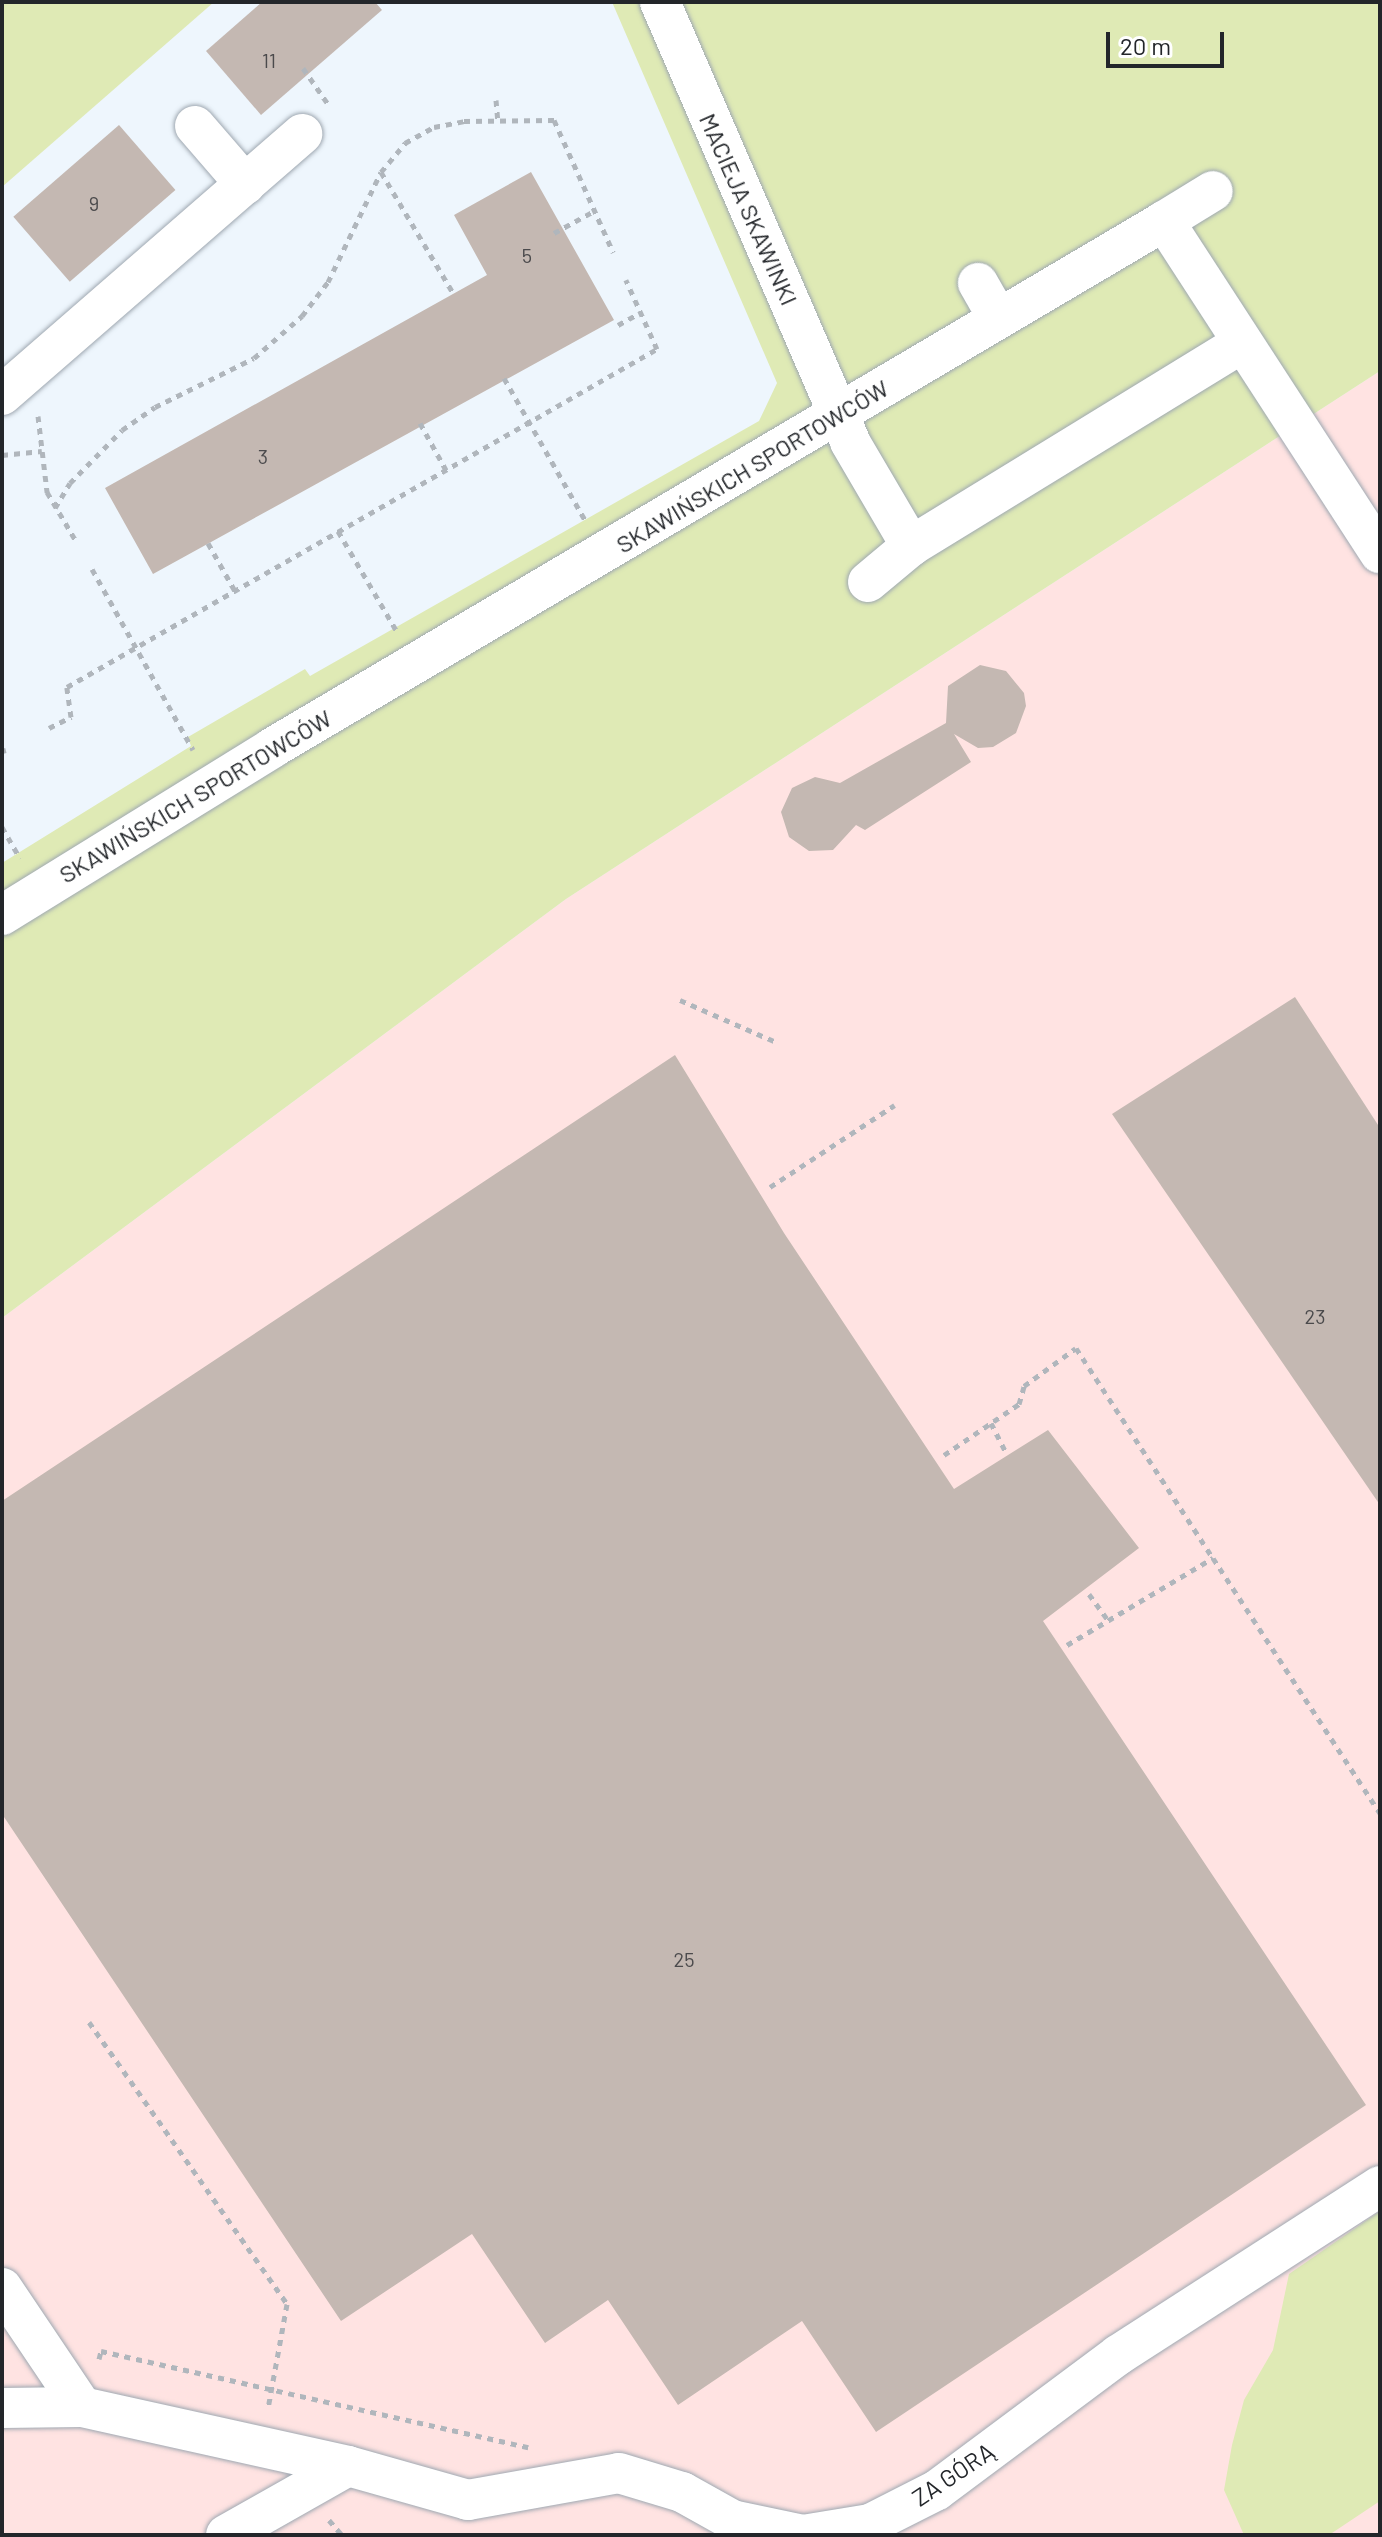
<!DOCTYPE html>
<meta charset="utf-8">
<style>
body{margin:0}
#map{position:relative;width:1382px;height:2537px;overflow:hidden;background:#eef6fd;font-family:Barlow,sans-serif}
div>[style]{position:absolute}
.industrial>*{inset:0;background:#ffe3e2}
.green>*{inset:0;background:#dfeab5}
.building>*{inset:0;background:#c4b8b2;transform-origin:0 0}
.path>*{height:5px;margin-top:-2.5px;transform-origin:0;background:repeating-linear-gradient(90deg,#b0b6bc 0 6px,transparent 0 12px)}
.roads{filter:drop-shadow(0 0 2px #9fa8b1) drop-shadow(0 0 2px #9fa8b1)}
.minor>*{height:40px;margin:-20px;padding:0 20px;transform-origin:20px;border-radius:20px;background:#fff}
span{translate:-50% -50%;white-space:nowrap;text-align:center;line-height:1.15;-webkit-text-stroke:6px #fff;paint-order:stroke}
.number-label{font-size:20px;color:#4b4a4c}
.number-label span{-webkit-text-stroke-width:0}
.street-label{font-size:24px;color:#23262a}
.frame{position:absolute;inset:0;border:4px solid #23262a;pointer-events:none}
.scale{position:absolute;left:1106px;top:32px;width:118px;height:36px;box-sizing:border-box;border:4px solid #23262a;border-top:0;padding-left:10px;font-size:24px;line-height:28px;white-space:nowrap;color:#23262a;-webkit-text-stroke:6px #fff;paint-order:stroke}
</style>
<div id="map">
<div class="industrial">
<i style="clip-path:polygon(1380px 371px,1380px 2535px,2px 2535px,2px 1318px,566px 899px)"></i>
</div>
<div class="green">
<i style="clip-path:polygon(2px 2px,214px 2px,2px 187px)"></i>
<i style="clip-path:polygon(612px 2px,1380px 2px,1380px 371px,566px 899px,2px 1318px,2px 863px,191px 746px,188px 737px,305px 669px,310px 676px,759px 421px,777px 383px)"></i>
<i style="clip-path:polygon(1380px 2211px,1380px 2501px,1329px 2535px,1244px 2535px,1224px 2490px,1232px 2445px,1244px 2400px,1273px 2350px,1289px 2274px)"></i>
</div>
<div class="building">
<i style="clip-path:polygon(262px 2px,375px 2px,382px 10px,261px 115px,206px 51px)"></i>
<i style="left:119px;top:125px;width:86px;height:140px;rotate:49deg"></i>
<i style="clip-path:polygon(531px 172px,614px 320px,153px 574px,105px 488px,487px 275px,454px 215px)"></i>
<i style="clip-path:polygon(980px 665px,1006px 671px,1024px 693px,1026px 706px,1016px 733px,993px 747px,978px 748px,954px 734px,971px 762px,865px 830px,856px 825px,833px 850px,809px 851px,789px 837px,781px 812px,792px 788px,815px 777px,840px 783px,946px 723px,948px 686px)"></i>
<i style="clip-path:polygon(1295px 997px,1380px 1128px,1380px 1505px,1112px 1114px)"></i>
<i style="clip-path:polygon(675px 1055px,784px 1233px,954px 1489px,1048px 1430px,1139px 1548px,1043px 1621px,1366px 2105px,876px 2432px,802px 2321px,678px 2405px,608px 2300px,545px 2343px,472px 2234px,341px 2321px,2px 1814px,2px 1501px)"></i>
</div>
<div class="path">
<i style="left:303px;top:68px;width:44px;rotate:55.2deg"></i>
<i style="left:496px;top:100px;width:21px;rotate:85deg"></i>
<i style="left:381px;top:172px;width:141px;rotate:59.2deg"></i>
<i style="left:554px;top:233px;width:46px;rotate:-28.8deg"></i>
<i style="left:618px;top:325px;width:25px;rotate:-29deg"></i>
<i style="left:504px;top:378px;width:163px;rotate:60.3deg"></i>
<i style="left:38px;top:416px;width:77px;rotate:83.2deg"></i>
<i style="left:47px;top:492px;width:57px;rotate:59.4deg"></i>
<i style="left:420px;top:423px;width:54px;rotate:61deg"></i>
<i style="left:2px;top:455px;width:40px;rotate:-5.7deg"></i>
<i style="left:55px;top:508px;width:29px;rotate:-59deg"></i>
<i style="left:70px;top:483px;width:74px;rotate:-45.5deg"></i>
<i style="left:122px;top:430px;width:40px;rotate:-34.9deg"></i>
<i style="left:155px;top:407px;width:110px;rotate:-26.3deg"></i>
<i style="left:254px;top:358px;width:64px;rotate:-41.2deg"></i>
<i style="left:302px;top:316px;width:43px;rotate:-52.6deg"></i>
<i style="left:328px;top:282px;width:122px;rotate:-64.3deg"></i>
<i style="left:381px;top:172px;width:38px;rotate:-50deg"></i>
<i style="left:405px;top:143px;width:33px;rotate:-29deg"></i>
<i style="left:434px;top:127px;width:31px;rotate:-11deg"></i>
<i style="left:464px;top:121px;width:90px;rotate:-0.6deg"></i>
<i style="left:554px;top:120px;width:145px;rotate:65.9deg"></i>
<i style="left:338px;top:531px;width:115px;rotate:59.6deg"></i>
<i style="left:208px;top:543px;width:55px;rotate:60.6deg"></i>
<i style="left:92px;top:569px;width:207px;rotate:60.8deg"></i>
<i style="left:49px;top:728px;width:25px;rotate:-27deg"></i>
<i style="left:71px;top:717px;width:30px;rotate:-98deg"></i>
<i style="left:67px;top:687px;width:680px;rotate:-29.81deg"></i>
<i style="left:657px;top:349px;width:76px;rotate:-114.2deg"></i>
<i style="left:2px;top:751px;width:4px;rotate:-14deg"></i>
<i style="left:2px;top:827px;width:36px;rotate:60deg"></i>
<i style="left:680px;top:1000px;width:105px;rotate:23.6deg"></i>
<i style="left:770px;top:1187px;width:149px;rotate:-33.3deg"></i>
<i style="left:991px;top:1423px;width:31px;rotate:63deg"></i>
<i style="left:944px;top:1455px;width:91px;rotate:-34.2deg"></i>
<i style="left:1019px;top:1404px;width:19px;rotate:-74deg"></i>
<i style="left:1024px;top:1386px;width:64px;rotate:-36.2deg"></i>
<i style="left:1076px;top:1348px;width:251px;rotate:56.9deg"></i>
<i style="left:1089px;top:1594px;width:32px;rotate:54deg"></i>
<i style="left:1067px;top:1645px;width:170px;rotate:-30.8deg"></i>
<i style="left:1213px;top:1558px;width:305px;rotate:56.8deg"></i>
<i style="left:89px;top:2022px;width:345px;rotate:54.9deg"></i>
<i style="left:287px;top:2304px;width:107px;rotate:100.3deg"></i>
<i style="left:99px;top:2359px;width:8px;rotate:-76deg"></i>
<i style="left:101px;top:2351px;width:438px;rotate:12.7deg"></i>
<i style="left:329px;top:2520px;width:20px;rotate:49deg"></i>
</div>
<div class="roads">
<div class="minor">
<i style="left:660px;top:2px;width:479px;rotate:66.6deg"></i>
<i style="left:850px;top:442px;width:121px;rotate:59.6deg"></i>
<i style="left:911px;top:546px;width:387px;rotate:-31.5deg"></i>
<i style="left:195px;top:126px;width:77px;rotate:49.2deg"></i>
<i style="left:1164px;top:221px;width:57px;rotate:-31.5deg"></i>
<i style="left:978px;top:283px;width:40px;rotate:60.3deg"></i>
<i style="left:2px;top:395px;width:398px;rotate:-41deg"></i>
<i style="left:868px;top:582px;width:56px;rotate:-39.9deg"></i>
<i style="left:2px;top:915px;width:317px;rotate:-31.7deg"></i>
<i style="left:272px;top:748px;width:1036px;rotate:-30.57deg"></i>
<i style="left:1164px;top:221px;width:396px;rotate:57deg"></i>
<i style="left:2px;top:2288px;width:143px;rotate:56.1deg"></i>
<i style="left:2px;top:2408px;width:80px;rotate:-0.7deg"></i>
<i style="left:82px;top:2407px;width:272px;rotate:12.5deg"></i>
<i style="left:226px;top:2535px;width:140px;rotate:-29.5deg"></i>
<i style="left:348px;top:2466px;width:125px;rotate:15.8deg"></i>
<i style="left:468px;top:2500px;width:153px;rotate:-10.1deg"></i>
<i style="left:619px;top:2473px;width:66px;rotate:16.8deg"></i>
<i style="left:682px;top:2492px;width:57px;rotate:29.2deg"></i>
<i style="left:732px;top:2520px;width:73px;rotate:11.9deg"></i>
<i style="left:803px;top:2535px;width:68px;rotate:-9.3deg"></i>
<i style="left:870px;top:2524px;width:75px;rotate:-26.9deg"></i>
<i style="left:937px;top:2490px;width:226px;rotate:-36.7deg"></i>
<i style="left:1118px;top:2355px;width:312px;rotate:-32.8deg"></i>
</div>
</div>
<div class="number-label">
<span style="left:269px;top:60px">11</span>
<span style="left:94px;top:203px">9</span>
<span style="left:527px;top:255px">5</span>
<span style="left:263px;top:456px">3</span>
<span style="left:1315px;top:1316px">23</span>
<span style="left:684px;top:1959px">25</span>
</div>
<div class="street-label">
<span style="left:749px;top:209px;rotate:66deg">MACIEJA SKAWINKI</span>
<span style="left:752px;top:466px;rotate:-31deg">SKAWIŃSKICH SPORTOWCÓW</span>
<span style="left:195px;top:796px;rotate:-31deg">SKAWIŃSKICH SPORTOWCÓW</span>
<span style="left:953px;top:2474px;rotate:-34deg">ZA GÓRĄ</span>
</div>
<div class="frame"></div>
<div class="scale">20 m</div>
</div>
